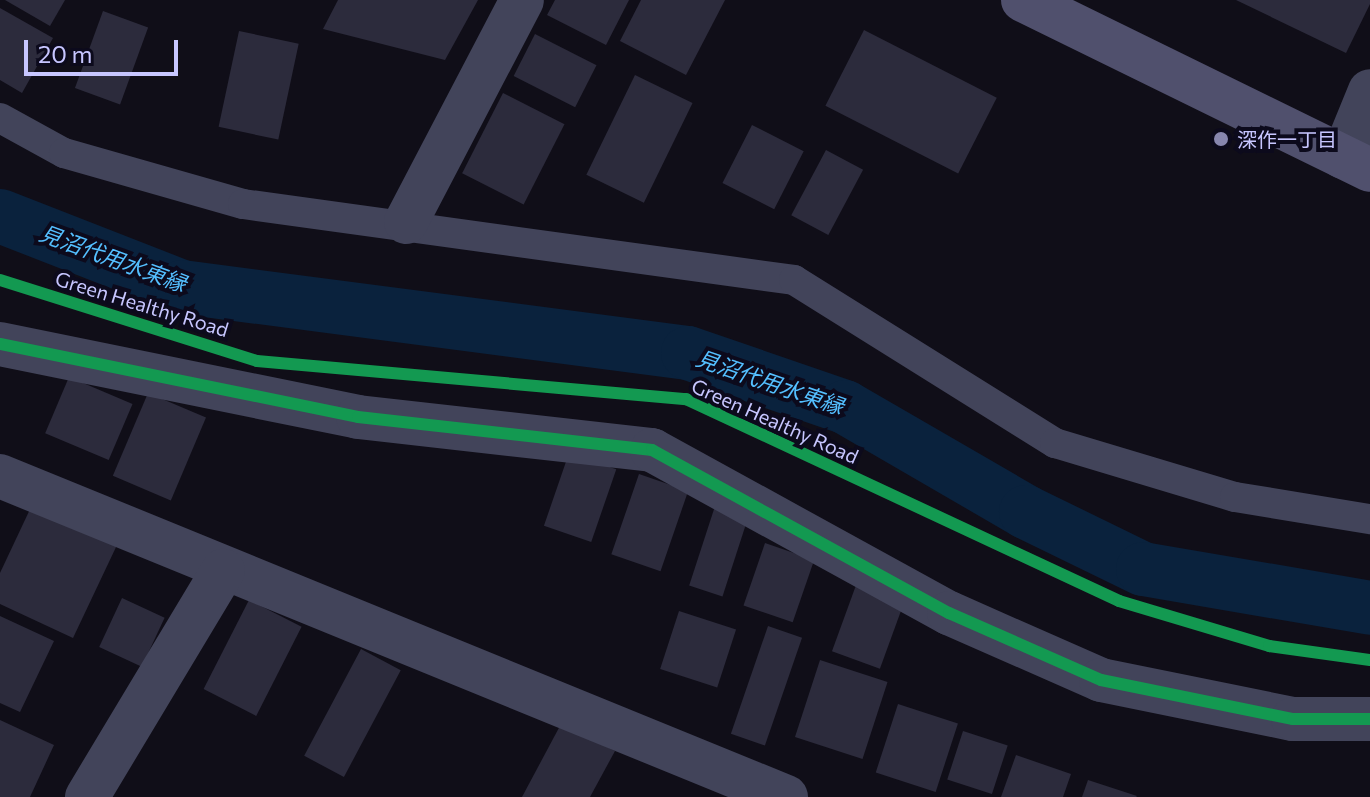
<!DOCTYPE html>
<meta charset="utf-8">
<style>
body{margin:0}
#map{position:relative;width:1370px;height:797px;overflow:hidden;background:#100e18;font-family:Commissioner,"Noto Sans JP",sans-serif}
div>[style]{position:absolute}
.canal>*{height:54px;margin:-27px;padding:0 27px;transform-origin:27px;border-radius:27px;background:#0a223d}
.building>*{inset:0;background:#2c2b3c;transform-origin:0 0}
.lane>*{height:30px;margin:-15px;padding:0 15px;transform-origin:15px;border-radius:15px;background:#42445a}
.street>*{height:44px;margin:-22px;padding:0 22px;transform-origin:22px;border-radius:22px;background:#42445a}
.secondary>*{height:44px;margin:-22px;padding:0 22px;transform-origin:22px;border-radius:22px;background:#50506d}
.cycleway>*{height:12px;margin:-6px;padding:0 6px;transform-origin:6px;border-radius:6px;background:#139951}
.dots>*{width:22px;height:22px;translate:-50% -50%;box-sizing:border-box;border:4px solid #0c0a1c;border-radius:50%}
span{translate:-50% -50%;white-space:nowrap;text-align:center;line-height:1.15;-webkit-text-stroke:8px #0c0a1c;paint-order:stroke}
.poi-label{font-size:20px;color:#c7c6ff}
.left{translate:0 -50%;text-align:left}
.street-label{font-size:20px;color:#c7c6ff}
.water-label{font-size:22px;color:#54bfff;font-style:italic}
.scale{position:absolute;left:24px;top:40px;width:154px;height:36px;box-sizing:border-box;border:4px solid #c7c6ff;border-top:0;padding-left:10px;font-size:24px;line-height:28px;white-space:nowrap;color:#c7c6ff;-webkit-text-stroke:6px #0c0a1c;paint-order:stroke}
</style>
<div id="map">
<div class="canal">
<i style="left:0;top:216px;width:195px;rotate:21.3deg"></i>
<i style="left:182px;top:287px;width:510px;rotate:7.43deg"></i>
<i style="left:688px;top:353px;width:166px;rotate:19deg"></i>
<i style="left:845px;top:407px;width:209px;rotate:30.1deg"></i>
<i style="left:1026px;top:512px;width:130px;rotate:26deg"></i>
<i style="left:1143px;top:569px;width:230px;rotate:9.7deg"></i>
</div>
<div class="building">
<i style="clip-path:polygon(5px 0,65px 0,50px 26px)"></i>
<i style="clip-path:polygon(338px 0,478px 0,445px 60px,323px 29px)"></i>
<i style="clip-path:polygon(555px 0,629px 0,606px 45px,547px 15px)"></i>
<i style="clip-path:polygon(641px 0,725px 0,686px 75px,620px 41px)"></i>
<i style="clip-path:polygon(1236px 0,1370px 0,1370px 4px,1346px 53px)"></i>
<i style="clip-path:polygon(0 8px,53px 38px,22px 93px,0 80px)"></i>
<i style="left:103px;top:11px;width:48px;height:82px;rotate:20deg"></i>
<i style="left:864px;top:30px;width:149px;height:85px;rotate:27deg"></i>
<i style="left:239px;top:31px;width:61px;height:98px;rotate:12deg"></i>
<i style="left:535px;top:34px;width:69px;height:47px;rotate:27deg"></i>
<i style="left:635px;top:75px;width:64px;height:111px;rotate:26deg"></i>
<i style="left:503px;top:93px;width:69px;height:90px;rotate:27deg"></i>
<i style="left:752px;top:125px;width:58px;height:65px;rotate:27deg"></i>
<i style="left:826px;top:150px;width:42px;height:74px;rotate:28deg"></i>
<i style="left:69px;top:377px;width:69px;height:61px;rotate:23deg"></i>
<i style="left:148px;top:393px;width:63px;height:90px;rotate:23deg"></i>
<i style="left:569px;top:453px;width:50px;height:77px;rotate:19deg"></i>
<i style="left:639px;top:474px;width:52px;height:85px;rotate:19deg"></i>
<i style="left:717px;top:500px;width:35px;height:90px;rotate:18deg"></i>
<i style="clip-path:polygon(32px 505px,117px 545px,73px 638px,0 604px,0 573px)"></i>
<i style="left:765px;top:543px;width:52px;height:66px;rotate:19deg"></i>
<i style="left:859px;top:577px;width:51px;height:79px;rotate:20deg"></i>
<i style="left:122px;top:598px;width:47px;height:54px;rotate:25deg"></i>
<i style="left:249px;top:600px;width:59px;height:100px;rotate:27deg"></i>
<i style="left:679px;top:611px;width:60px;height:61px;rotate:18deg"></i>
<i style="clip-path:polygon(0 616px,54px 641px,20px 712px,0 703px)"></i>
<i style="left:768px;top:626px;width:36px;height:114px;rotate:19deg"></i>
<i style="left:361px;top:649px;width:45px;height:121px;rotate:28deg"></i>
<i style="left:820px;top:660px;width:71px;height:81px;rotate:18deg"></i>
<i style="left:898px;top:704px;width:63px;height:72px;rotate:18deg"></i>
<i style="clip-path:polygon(0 720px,54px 745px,30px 797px,0 797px)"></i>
<i style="clip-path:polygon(561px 724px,615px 751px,590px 797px,522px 797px)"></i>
<i style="left:963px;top:731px;width:47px;height:51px;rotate:18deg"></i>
<i style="clip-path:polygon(1016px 755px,1071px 774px,1063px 797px,1001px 797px)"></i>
<i style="clip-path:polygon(1088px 780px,1137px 796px,1136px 797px,1082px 797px)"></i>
</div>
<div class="lane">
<i style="left:0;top:118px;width:73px;rotate:28.7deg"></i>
<i style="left:64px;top:153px;width:186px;rotate:15.9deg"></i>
<i style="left:243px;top:204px;width:556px;rotate:7.85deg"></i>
<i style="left:794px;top:280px;width:308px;rotate:32deg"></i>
<i style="left:1055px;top:443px;width:188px;rotate:16.7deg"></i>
<i style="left:1235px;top:497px;width:137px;rotate:9.3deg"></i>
</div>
<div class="street">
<i style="left:1343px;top:157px;width:71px;rotate:-67.8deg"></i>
<i style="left:406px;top:222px;width:250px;rotate:-62.4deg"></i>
<i style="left:0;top:344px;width:365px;rotate:11.5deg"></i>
<i style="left:358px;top:417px;width:296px;rotate:6.4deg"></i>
<i style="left:652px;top:450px;width:339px;rotate:28.8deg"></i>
<i style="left:949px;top:613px;width:166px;rotate:23.8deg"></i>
<i style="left:1101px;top:680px;width:196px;rotate:11.5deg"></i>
<i style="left:1293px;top:719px;width:77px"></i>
<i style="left:0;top:476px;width:849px;rotate:22.21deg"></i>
<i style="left:87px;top:797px;width:264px;rotate:-59deg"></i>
</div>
<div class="secondary">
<i style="left:1023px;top:0;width:386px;rotate:26.1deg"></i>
</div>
<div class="cycleway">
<i style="left:0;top:280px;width:269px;rotate:17.5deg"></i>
<i style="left:257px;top:361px;width:431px;rotate:5.1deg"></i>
<i style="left:686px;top:399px;width:478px;rotate:25deg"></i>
<i style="left:1119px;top:601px;width:157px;rotate:16.7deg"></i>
<i style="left:1269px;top:646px;width:102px;rotate:7.9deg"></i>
<i style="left:0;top:344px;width:365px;rotate:11.5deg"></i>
<i style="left:358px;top:417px;width:296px;rotate:6.4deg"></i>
<i style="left:652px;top:450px;width:339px;rotate:28.8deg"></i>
<i style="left:949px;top:613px;width:166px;rotate:23.8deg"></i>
<i style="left:1101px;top:680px;width:196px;rotate:11.5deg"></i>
<i style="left:1293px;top:719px;width:77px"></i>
</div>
<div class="dots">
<i style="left:1221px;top:139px;background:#8786ae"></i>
</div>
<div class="poi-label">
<span class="left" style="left:1237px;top:139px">深作一丁目</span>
</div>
<div class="street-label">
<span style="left:142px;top:304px;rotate:17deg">Green Healthy Road</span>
<span style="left:775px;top:421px;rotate:24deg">Green Healthy Road</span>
</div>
<div class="water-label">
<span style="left:113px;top:258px;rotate:20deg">見沼代用水東縁</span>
<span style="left:770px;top:382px;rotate:19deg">見沼代用水東縁</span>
</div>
<div class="scale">20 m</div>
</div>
